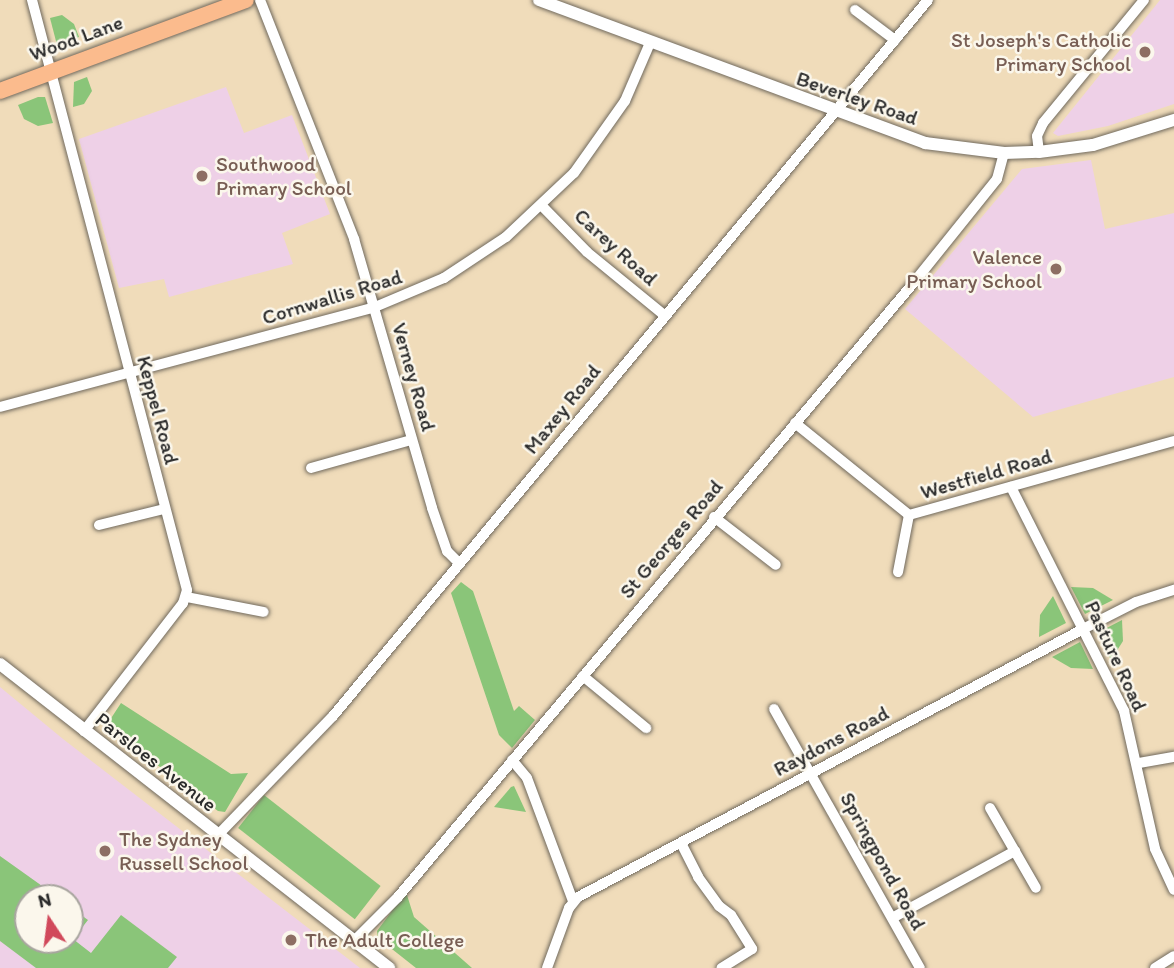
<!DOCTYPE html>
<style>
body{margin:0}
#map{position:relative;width:1174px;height:968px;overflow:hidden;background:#f0dcba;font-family:Itim,sans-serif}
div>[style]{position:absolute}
.built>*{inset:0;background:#eed0e7}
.green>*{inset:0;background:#8ac579;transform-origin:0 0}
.roads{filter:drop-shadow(0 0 2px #70695d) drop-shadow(0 0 2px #70695d)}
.minor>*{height:10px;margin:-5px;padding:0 5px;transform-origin:5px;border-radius:5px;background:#fff}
.tertiary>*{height:12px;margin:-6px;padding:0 6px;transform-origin:6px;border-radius:6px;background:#fff}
.primary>*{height:16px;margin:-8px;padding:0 8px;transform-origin:8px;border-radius:8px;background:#fbbb8d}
.dots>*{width:19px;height:19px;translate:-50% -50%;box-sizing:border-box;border:4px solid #fbf7ec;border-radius:50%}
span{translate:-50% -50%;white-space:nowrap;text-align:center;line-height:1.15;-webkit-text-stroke:5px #fbf7ec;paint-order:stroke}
.street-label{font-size:21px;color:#2b2b2b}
.education-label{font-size:21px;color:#785e54}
.right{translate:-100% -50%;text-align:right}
.left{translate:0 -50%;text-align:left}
.north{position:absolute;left:14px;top:884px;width:70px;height:70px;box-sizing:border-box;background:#fbf7ec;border:2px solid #a8a59f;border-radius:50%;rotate:347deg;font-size:19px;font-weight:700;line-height:28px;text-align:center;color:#2b2b2b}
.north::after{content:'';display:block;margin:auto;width:24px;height:32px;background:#d1495b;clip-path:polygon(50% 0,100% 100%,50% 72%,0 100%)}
</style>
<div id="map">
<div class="built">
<i style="clip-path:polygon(1160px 0,1174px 0,1174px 104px,1108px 126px,1058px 136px,1053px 133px)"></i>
<i style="clip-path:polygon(226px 87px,244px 133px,292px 115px,330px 214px,282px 233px,293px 264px,169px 297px,164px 279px,119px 288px,79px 139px)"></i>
<i style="clip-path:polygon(1091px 160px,1105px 229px,1174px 213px,1174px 377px,1033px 417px,905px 309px,1022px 169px)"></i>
<i style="clip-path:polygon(evenodd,0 687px,63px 739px,360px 968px,0 968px,0 687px,28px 898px,70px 898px,70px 940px,28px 940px,28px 898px)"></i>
</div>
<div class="green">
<i style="clip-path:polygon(62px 15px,74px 24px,79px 37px,57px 45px,50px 18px)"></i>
<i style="clip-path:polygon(87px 77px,92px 91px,84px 104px,73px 107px,74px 82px)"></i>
<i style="clip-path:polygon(38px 97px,45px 97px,53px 123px,38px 126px,24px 119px,18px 105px)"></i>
<i style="clip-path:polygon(461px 582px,473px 591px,514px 711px,519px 706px,535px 720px,512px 748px,499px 735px,451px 593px)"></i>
<i style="clip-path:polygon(1071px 587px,1093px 588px,1113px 600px,1085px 614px)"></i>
<i style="clip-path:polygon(1053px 596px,1066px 623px,1039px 637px,1040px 615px)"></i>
<i style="clip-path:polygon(1122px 620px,1123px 641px,1111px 660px,1097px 633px)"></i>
<i style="clip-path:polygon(1080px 642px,1093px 669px,1071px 668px,1052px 657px)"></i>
<i style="clip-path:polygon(121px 703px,231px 774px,248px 773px,225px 812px,218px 811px,106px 726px)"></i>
<i style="clip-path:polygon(514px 786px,526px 812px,494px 807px,511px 787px)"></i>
<i style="left:264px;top:795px;width:148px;height:42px;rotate:38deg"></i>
<i style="clip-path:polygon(0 856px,59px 898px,28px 898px,28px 940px,70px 940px,70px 907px,88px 920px,73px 939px,91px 953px,121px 915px,177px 957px,168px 968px,36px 968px,0 941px)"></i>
<i style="clip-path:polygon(406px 892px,414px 917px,472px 968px,416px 968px,378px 938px,377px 931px)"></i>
</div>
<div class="roads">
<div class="minor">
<i style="left:32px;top:0;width:610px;rotate:75.28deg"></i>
<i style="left:187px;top:590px;width:14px;rotate:107deg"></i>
<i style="left:183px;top:603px;width:162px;rotate:127.7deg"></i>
<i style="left:260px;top:0;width:257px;rotate:68.5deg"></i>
<i style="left:354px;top:239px;width:280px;rotate:73.8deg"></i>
<i style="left:432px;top:508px;width:46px;rotate:70.8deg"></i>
<i style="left:447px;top:551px;width:18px;rotate:45deg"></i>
<i style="left:855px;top:10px;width:50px;rotate:36.9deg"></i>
<i style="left:1039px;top:152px;width:16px;rotate:-97deg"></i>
<i style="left:1037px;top:136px;width:14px;rotate:-65deg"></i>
<i style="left:1043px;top:123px;width:159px;rotate:-50.6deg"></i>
<i style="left:543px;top:207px;width:63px;rotate:45.6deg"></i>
<i style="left:587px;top:252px;width:99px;rotate:39.3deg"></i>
<i style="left:0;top:407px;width:388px;rotate:-14.9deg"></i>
<i style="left:375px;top:307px;width:75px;rotate:-22.8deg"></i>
<i style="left:444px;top:278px;width:74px;rotate:-33.5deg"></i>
<i style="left:506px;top:237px;width:93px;rotate:-43.3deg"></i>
<i style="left:574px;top:173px;width:88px;rotate:-54.7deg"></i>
<i style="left:625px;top:101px;width:63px;rotate:-66.7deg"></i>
<i style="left:795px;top:423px;width:146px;rotate:38.9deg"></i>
<i style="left:909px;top:515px;width:275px;rotate:-15.6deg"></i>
<i style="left:311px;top:468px;width:104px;rotate:-15.6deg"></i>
<i style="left:1011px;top:487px;width:251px;rotate:63.2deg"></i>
<i style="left:1124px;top:711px;width:141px;rotate:77.3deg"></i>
<i style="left:1155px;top:849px;width:45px;rotate:65.1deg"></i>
<i style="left:714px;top:517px;width:78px;rotate:37.7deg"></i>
<i style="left:99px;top:525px;width:67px;rotate:-13.8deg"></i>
<i style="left:898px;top:572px;width:58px;rotate:-79.1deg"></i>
<i style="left:187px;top:597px;width:78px;rotate:11deg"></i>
<i style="left:583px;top:676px;width:82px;rotate:39.5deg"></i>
<i style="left:774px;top:709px;width:297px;rotate:60.6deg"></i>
<i style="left:512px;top:760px;width:23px;rotate:50deg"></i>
<i style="left:527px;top:778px;width:131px;rotate:69.5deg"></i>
<i style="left:1139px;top:763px;width:36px;rotate:-10deg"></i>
<i style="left:990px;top:808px;width:92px;rotate:60.1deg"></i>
<i style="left:218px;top:835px;width:165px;rotate:-46deg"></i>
<i style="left:333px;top:716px;width:931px;rotate:-50.27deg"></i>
<i style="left:681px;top:843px;width:38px;rotate:63deg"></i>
<i style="left:698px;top:877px;width:36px;rotate:54deg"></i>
<i style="left:719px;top:906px;width:15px;rotate:37deg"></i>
<i style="left:731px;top:915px;width:40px;rotate:58deg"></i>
<i style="left:752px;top:949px;width:36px;rotate:148deg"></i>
<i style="left:894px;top:917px;width:138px;rotate:-28.6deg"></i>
<i style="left:354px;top:941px;width:62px;rotate:-45deg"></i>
<i style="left:398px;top:897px;width:804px;rotate:-49.99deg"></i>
<i style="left:915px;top:281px;width:131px;rotate:-51.2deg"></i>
<i style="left:997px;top:179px;width:27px;rotate:-75deg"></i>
<i style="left:547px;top:968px;width:64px;rotate:-69.9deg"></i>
<i style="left:569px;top:908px;width:14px;rotate:-51deg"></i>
<i style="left:578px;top:897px;width:572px;rotate:-27.95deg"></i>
<i style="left:1083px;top:629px;width:59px;rotate:-27deg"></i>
<i style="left:1136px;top:602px;width:40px;rotate:-18deg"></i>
<i style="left:1155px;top:968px;width:22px;rotate:-32deg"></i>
</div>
<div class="tertiary">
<i style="left:539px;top:0;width:412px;rotate:20.3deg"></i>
<i style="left:925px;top:143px;width:80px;rotate:7.2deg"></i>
<i style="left:1004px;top:153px;width:35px;rotate:-2deg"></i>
<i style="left:1039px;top:152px;width:54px;rotate:-7.4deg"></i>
<i style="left:1093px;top:145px;width:85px;rotate:-17.2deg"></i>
<i style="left:0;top:664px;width:494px;rotate:38deg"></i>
</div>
<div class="primary">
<i style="left:0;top:91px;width:262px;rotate:-20.3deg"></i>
</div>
</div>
<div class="dots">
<i style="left:1145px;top:52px;background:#8d6e63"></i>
<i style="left:202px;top:176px;background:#8d6e63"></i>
<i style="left:1056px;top:269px;background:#8d6e63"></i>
<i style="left:105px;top:851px;background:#8d6e63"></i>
<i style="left:291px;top:940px;background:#8d6e63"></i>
</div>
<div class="street-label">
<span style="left:76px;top:38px;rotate:-20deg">Wood Lane</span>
<span style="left:857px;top:98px;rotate:19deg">Beverley Road</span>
<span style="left:616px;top:247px;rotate:42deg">Carey Road</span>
<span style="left:332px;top:297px;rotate:-17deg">Cornwallis Road</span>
<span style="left:414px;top:377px;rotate:74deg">Verney Road</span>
<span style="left:562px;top:409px;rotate:-51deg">Maxey Road</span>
<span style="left:158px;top:410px;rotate:75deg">Keppel Road</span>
<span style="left:986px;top:474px;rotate:-16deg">Westfield Road</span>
<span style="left:671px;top:539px;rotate:-50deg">St Georges Road</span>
<span style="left:1116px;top:656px;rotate:65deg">Pasture Road</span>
<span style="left:831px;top:741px;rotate:-28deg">Raydons Road</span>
<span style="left:156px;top:762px;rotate:38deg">Parsloes Avenue</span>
<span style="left:883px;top:861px;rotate:61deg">Springpond Road</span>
</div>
<div class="education-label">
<span class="right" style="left:1131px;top:52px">St Joseph's Catholic<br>Primary School</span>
<span class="left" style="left:216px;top:176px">Southwood<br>Primary School</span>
<span class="right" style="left:1042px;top:269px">Valence<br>Primary School</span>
<span class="left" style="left:119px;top:851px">The Sydney<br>Russell School</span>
<span class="left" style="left:305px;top:940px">The Adult College</span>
</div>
<div class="north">N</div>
</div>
